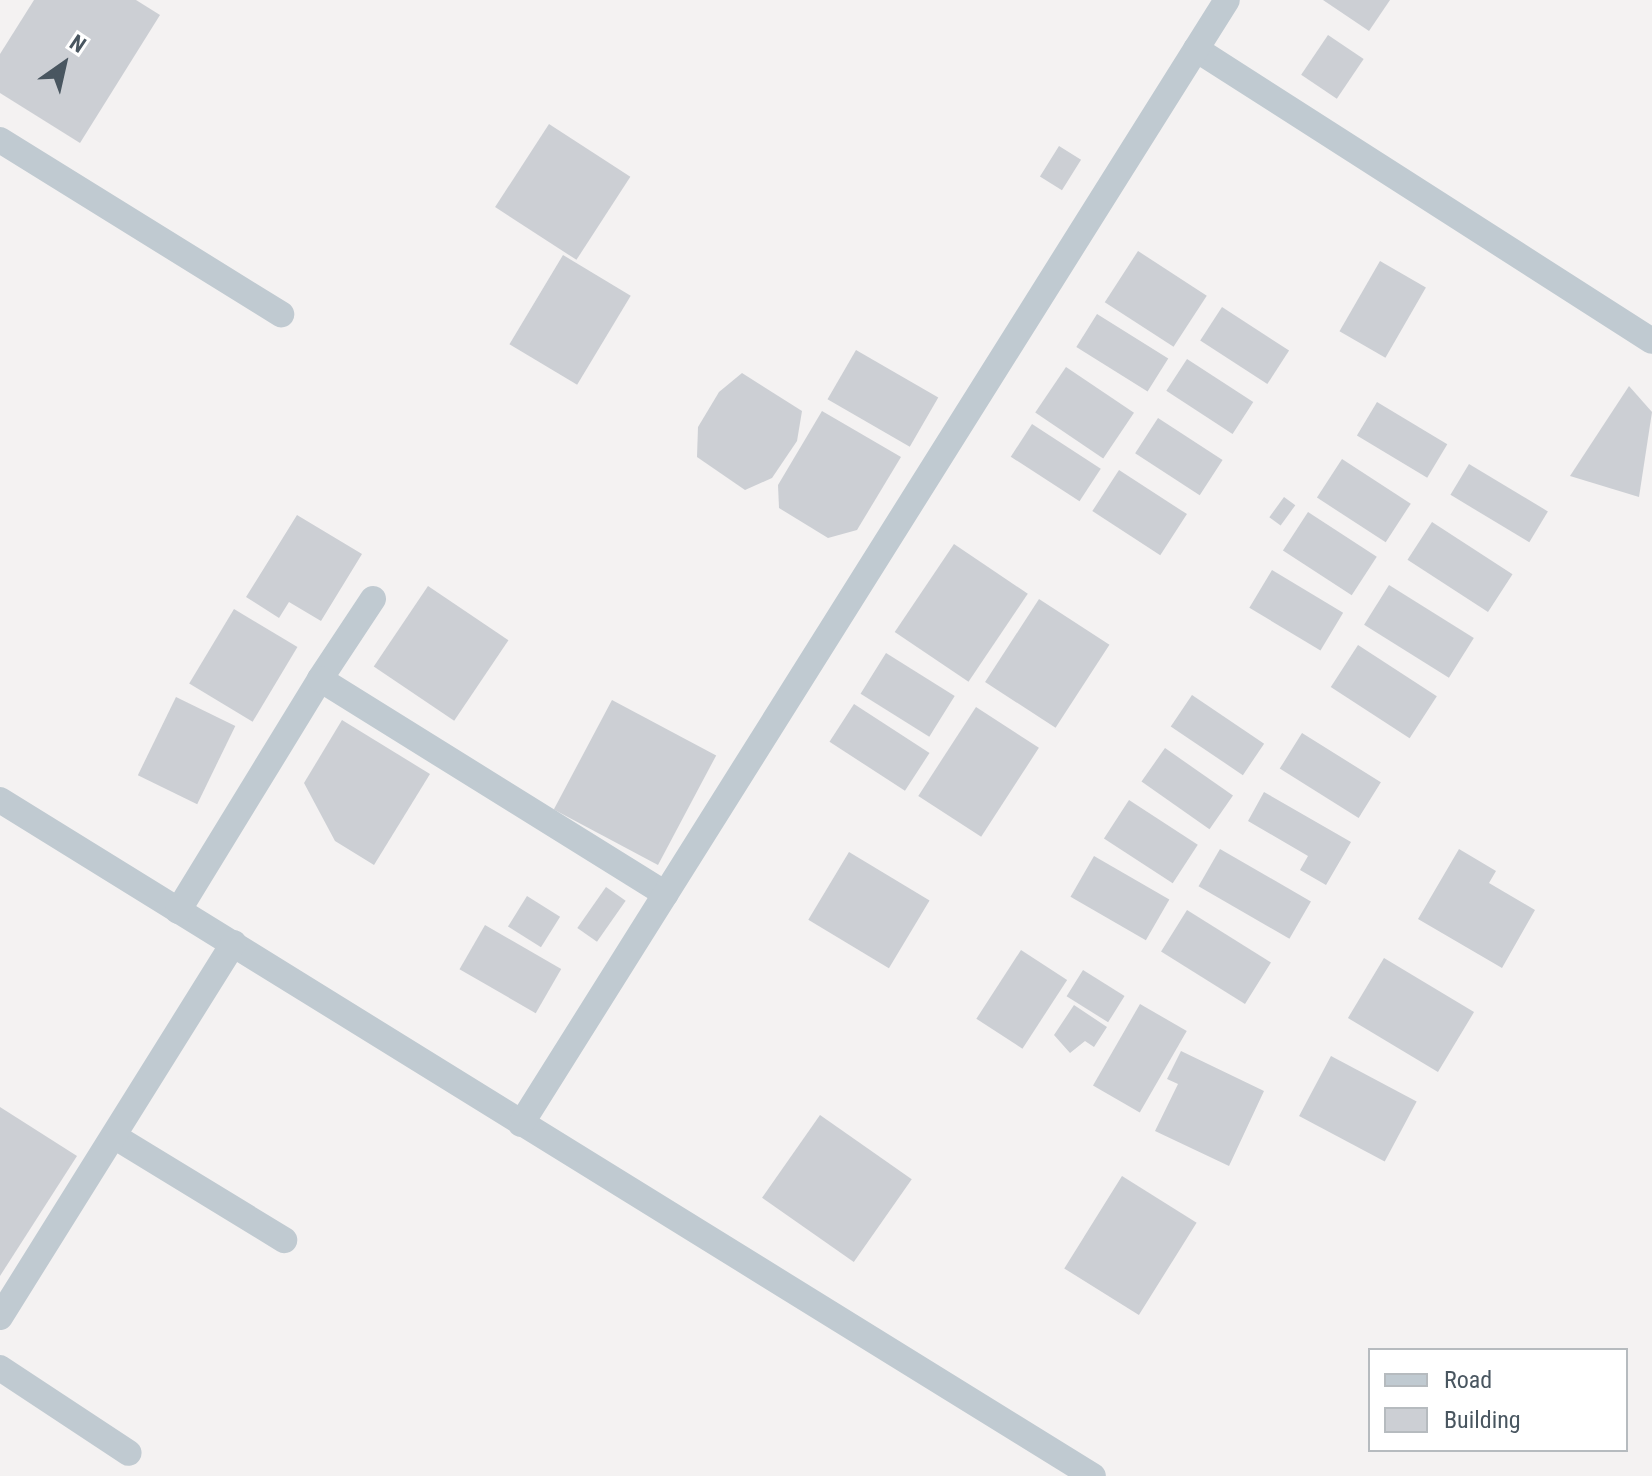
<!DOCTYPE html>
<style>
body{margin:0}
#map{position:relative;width:1652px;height:1476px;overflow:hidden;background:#f4f2f2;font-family:"Roboto Condensed",sans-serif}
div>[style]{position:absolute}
.building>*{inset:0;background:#cccfd4;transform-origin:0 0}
.street>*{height:26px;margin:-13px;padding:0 13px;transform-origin:13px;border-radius:13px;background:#c0cad1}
span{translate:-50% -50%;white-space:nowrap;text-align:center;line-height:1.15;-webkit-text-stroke:6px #fff;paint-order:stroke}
.legend{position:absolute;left:1368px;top:1348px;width:260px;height:104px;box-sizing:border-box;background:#fff;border:2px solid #b6bbbf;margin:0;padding:10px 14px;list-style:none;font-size:24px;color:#495660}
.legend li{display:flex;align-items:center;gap:16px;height:40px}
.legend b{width:40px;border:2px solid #b6bbbf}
.north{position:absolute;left:24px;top:24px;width:80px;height:80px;-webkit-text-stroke:6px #fff;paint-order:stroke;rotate:34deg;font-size:22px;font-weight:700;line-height:32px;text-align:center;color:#495660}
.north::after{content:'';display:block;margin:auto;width:28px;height:36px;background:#495660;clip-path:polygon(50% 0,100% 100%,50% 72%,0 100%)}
</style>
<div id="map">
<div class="building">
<i style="clip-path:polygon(34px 0,136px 0,160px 15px,80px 143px,0 93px,0 54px)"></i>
<i style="clip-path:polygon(1323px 0,1390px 0,1369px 31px)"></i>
<i style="left:1328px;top:35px;width:43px;height:48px;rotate:34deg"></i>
<i style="left:549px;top:124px;width:97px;height:99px;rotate:33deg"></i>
<i style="left:1059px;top:146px;width:26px;height:36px;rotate:32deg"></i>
<i style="left:1138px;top:251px;width:82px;height:61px;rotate:33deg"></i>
<i style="left:563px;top:255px;width:79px;height:104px;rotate:31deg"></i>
<i style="left:1380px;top:261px;width:53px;height:81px;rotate:30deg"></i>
<i style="left:1222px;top:307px;width:80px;height:40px;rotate:33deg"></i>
<i style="left:1097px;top:314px;width:84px;height:39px;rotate:32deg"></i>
<i style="left:856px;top:350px;width:95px;height:57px;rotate:30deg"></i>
<i style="left:1187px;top:359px;width:79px;height:38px;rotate:33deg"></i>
<i style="left:1066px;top:367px;width:82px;height:55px;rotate:34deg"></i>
<i style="clip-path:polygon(742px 373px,802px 411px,797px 441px,772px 478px,745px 490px,697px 457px,698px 427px,719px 392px)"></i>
<i style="clip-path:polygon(1629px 386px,1652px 412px,1639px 497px,1570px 476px)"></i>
<i style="left:1377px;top:402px;width:82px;height:39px;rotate:31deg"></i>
<i style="clip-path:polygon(822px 411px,901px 457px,857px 530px,828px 538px,779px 508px,778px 485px)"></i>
<i style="left:1158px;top:418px;width:77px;height:42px;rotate:33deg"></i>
<i style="left:1032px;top:424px;width:82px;height:39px;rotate:33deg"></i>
<i style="left:1342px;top:459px;width:82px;height:46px;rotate:33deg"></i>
<i style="left:1469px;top:464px;width:92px;height:36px;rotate:31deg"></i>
<i style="left:1119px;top:470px;width:81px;height:49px;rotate:33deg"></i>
<i style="left:1284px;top:497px;width:14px;height:25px;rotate:36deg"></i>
<i style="left:1308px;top:512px;width:82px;height:46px;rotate:33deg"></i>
<i style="clip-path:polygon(297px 515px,362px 554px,321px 621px,289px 602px,279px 618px,246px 597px)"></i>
<i style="left:1432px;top:522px;width:96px;height:45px;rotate:33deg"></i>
<i style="left:954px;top:544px;width:89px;height:106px;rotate:34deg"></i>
<i style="left:1272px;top:570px;width:83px;height:44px;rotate:31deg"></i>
<i style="left:1389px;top:585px;width:100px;height:47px;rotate:32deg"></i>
<i style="left:428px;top:586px;width:97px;height:97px;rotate:34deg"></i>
<i style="left:1039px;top:599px;width:84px;height:99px;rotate:33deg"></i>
<i style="left:234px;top:609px;width:74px;height:87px;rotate:31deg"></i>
<i style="left:1358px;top:645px;width:94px;height:50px;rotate:33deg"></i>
<i style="left:886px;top:653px;width:81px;height:48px;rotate:32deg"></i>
<i style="left:1192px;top:695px;width:87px;height:38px;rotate:34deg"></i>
<i style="left:176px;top:697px;width:66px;height:87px;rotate:26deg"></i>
<i style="left:612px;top:700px;width:118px;height:124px;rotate:28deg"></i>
<i style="left:854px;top:704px;width:90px;height:45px;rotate:33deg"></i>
<i style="left:976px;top:707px;width:75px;height:106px;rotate:33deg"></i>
<i style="clip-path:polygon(342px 720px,430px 774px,374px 865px,335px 841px,304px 783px)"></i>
<i style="left:1302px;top:733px;width:93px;height:42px;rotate:32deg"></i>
<i style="left:1165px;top:748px;width:83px;height:41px;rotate:35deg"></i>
<i style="clip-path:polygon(1264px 792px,1351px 842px,1326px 885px,1300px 870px,1308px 856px,1248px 821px)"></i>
<i style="left:1129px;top:800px;width:82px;height:46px;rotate:33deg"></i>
<i style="left:1220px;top:849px;width:105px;height:43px;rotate:30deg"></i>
<i style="clip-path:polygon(1459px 849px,1496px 871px,1489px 883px,1535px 910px,1502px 968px,1418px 919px)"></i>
<i style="left:849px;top:852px;width:94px;height:79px;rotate:31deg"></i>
<i style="left:1094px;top:856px;width:87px;height:47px;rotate:30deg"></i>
<i style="left:606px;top:887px;width:24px;height:50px;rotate:35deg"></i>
<i style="left:527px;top:896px;width:39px;height:36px;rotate:32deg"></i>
<i style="left:1187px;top:910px;width:99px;height:49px;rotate:32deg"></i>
<i style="left:485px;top:925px;width:88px;height:51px;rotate:30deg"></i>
<i style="left:1021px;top:950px;width:55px;height:82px;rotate:33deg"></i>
<i style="left:1384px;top:958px;width:105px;height:70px;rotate:31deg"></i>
<i style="left:1083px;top:970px;width:49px;height:31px;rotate:32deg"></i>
<i style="left:1140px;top:1004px;width:54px;height:94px;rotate:30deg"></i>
<i style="clip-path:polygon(1074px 1005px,1107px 1027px,1094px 1047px,1085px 1041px,1070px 1053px,1054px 1035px)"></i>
<i style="clip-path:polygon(1181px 1051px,1264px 1091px,1229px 1166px,1155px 1131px,1178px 1084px,1167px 1079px)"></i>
<i style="left:1331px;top:1056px;width:97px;height:68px;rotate:28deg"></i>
<i style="clip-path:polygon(0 1107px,77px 1156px,0 1276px)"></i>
<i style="left:820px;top:1115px;width:112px;height:101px;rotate:35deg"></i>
<i style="left:1122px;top:1176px;width:88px;height:109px;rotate:32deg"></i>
</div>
<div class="street">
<i style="left:1196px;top:49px;width:541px;rotate:32.63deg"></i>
<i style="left:0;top:140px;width:331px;rotate:31.8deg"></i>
<i style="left:320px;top:679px;width:96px;rotate:-56.5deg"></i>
<i style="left:0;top:800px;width:1285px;rotate:31.74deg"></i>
<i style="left:178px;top:911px;width:272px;rotate:-58.5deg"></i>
<i style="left:320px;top:679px;width:407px;rotate:31.9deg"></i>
<i style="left:521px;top:1124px;width:1327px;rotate:-57.87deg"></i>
<i style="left:117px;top:1138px;width:196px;rotate:31.4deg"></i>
<i style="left:0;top:1317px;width:441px;rotate:-58deg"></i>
<i style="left:0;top:1368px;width:154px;rotate:33.4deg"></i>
</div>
<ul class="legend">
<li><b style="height:10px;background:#c0cad1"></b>Road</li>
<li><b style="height:22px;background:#cccfd4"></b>Building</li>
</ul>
<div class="north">N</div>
</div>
